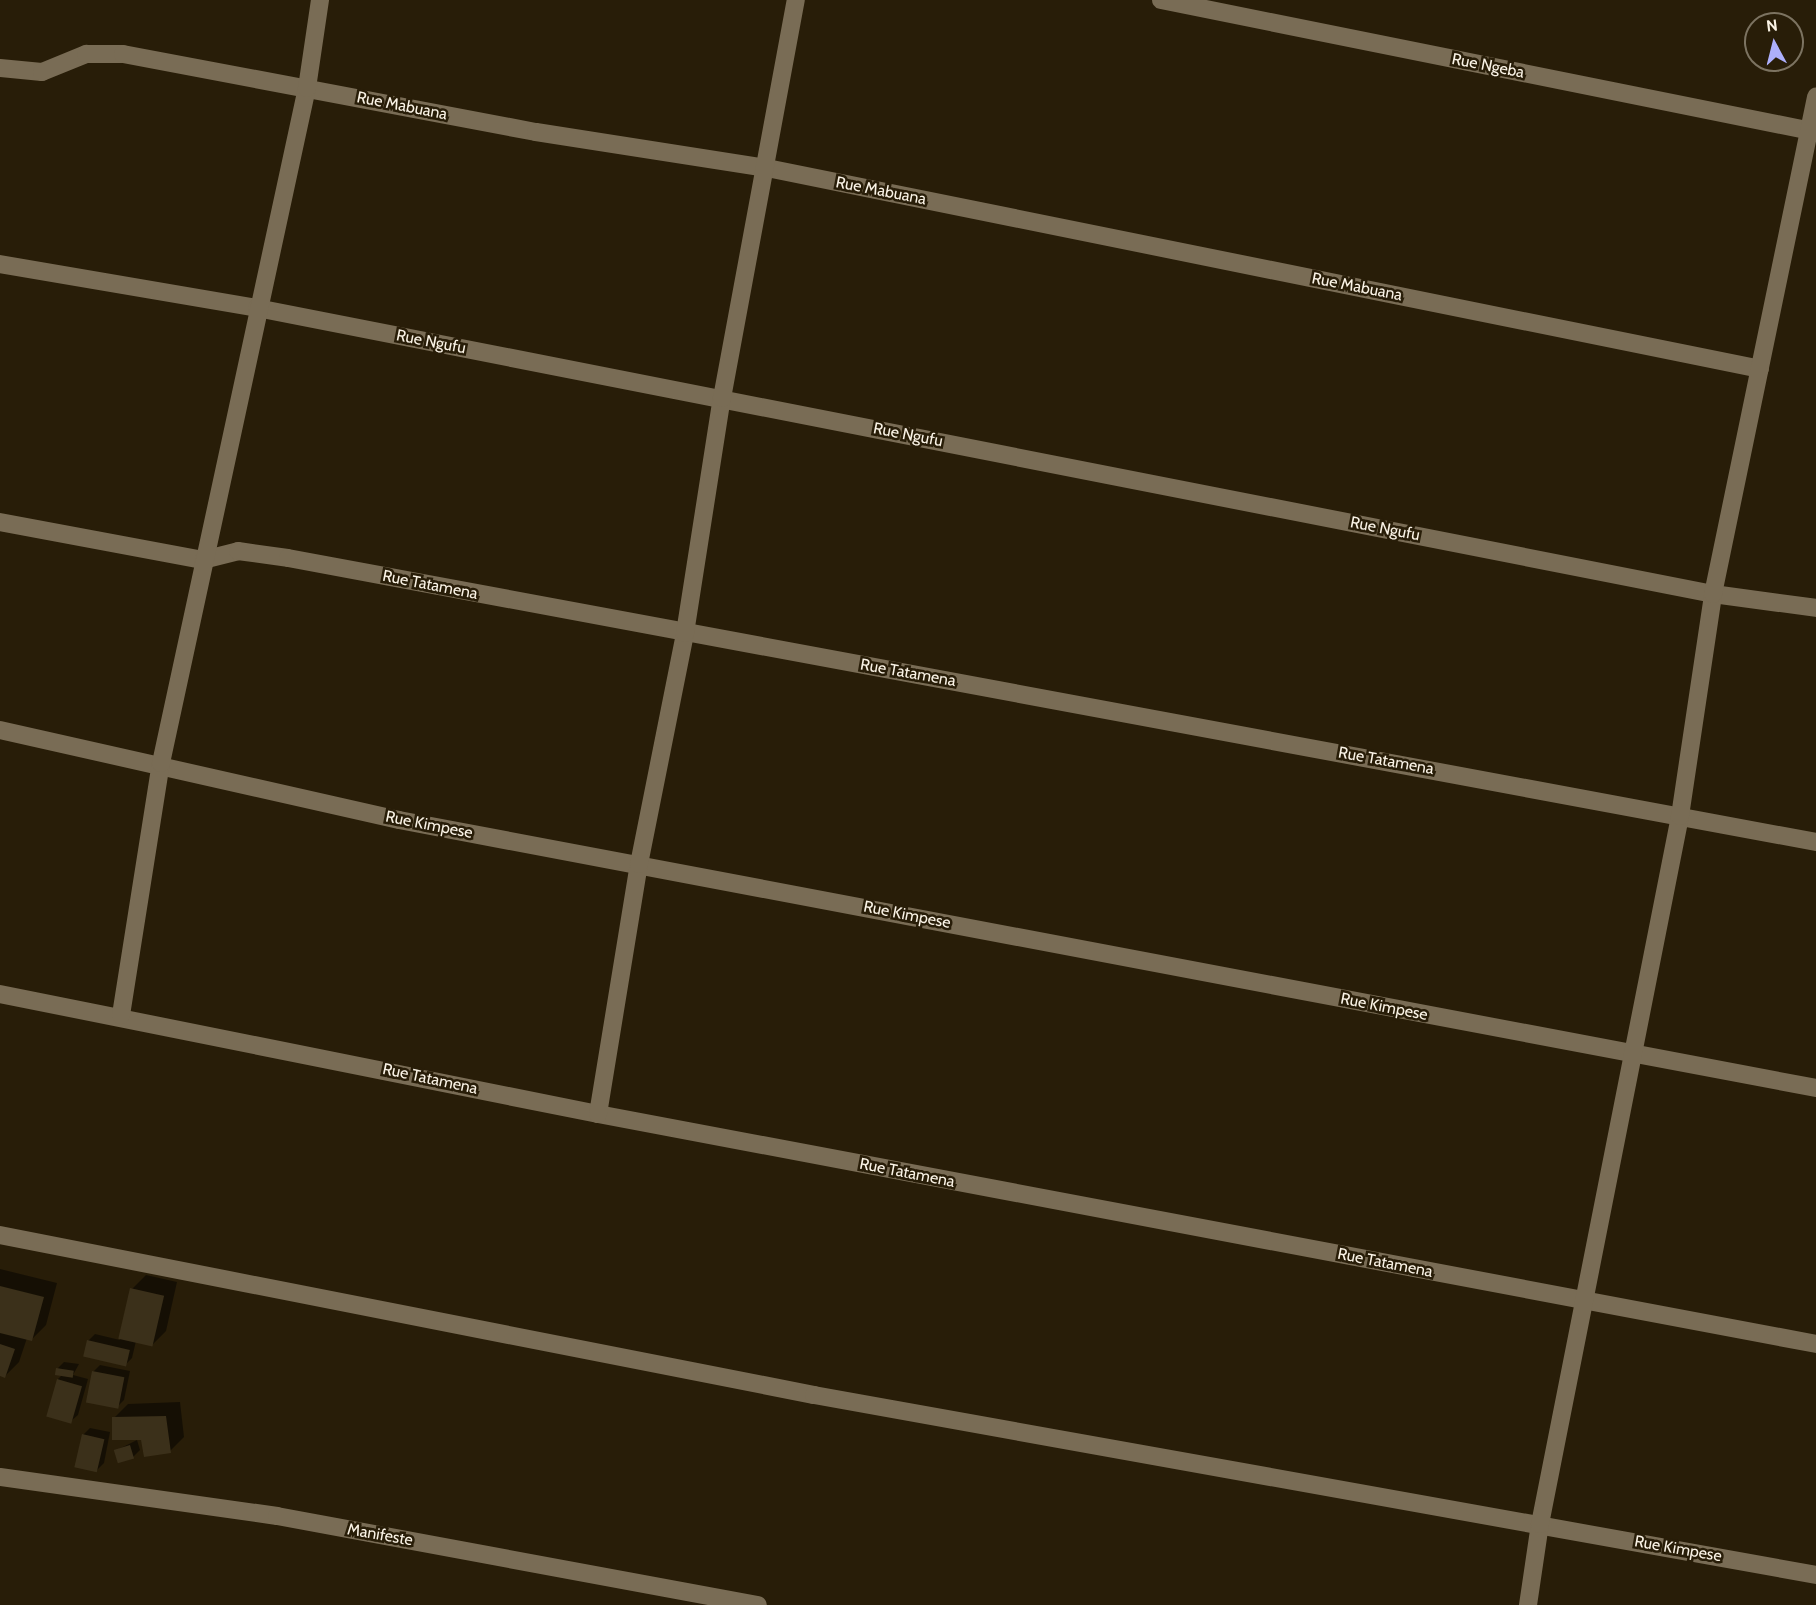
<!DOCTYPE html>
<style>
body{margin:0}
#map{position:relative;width:1816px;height:1605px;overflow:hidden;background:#281d08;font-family:Cabin,sans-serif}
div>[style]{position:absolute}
.shadow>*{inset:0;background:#0007}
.building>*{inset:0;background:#3b301a;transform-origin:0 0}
.minor>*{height:18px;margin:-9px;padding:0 9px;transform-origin:9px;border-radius:9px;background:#796c55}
span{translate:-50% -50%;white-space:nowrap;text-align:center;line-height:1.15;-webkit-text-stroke:5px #281d08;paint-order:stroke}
.street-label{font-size:16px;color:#faf3e6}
.north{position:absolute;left:1744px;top:12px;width:60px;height:60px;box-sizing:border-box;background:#281d08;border:2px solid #7c7361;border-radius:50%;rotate:353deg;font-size:16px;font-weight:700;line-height:24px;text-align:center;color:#faf3e6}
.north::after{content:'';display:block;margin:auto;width:21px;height:27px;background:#adaffb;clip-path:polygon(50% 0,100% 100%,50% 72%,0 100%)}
</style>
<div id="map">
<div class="shadow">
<i style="clip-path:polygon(0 1269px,57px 1283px,46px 1325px,32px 1339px,27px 1338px,19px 1362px,5px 1376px,0 1375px)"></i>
<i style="clip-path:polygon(146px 1275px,177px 1282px,166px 1331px,152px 1345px,136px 1341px,132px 1358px,125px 1365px,88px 1341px,95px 1334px,120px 1340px,132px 1289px)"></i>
<i style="clip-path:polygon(64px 1362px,79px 1364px,73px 1375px,88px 1379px,78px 1415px,71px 1421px,58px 1379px,62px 1375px,58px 1368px)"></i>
<i style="clip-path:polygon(100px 1365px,130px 1371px,124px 1400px,118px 1406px,93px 1372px)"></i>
<i style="clip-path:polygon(180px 1402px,184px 1437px,170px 1451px,114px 1418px,128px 1404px)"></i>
<i style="clip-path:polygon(90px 1428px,110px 1432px,104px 1463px,97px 1470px,83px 1435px)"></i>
<i style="clip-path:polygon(137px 1440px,140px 1450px,133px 1457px,115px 1451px)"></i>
</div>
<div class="building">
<i style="clip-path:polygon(0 1286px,44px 1297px,32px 1341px,0 1333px)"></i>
<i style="left:130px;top:1288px;width:35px;height:52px;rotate:13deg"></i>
<i style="left:87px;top:1340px;width:44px;height:17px;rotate:13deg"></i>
<i style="clip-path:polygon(0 1344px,15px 1349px,5px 1378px,0 1376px)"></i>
<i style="left:56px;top:1368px;width:18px;height:7px;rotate:9deg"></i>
<i style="left:92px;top:1371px;width:33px;height:32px;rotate:11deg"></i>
<i style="left:57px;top:1379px;width:26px;height:39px;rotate:16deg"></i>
<i style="clip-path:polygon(166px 1416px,171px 1453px,144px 1457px,141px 1440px,112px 1440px,112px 1417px)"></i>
<i style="left:82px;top:1434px;width:23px;height:34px;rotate:13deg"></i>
<i style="left:130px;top:1445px;width:14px;height:17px;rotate:73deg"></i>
</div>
<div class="minor">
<i style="left:1161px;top:0;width:668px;rotate:11.39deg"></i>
<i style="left:0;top:68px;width:42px;rotate:5.4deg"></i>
<i style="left:42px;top:72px;width:48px;rotate:-22.2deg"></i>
<i style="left:86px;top:54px;width:37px"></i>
<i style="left:123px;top:54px;width:420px;rotate:10.7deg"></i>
<i style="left:536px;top:132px;width:234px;rotate:8.9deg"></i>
<i style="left:767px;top:168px;width:1013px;rotate:11.44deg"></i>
<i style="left:0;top:264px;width:261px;rotate:9.7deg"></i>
<i style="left:257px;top:308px;width:1484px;rotate:11.11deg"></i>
<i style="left:1713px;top:594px;width:104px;rotate:7.7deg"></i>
<i style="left:0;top:522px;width:207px;rotate:10.6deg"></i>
<i style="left:203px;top:560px;width:36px;rotate:-14deg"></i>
<i style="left:238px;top:551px;width:50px;rotate:8deg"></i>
<i style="left:288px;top:558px;width:1554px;rotate:10.53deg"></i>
<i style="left:0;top:730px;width:409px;rotate:12.7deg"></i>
<i style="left:399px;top:820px;width:1442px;rotate:10.71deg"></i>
<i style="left:0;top:994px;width:610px;rotate:11.35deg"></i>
<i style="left:598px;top:1114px;width:1240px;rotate:10.69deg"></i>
<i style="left:121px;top:1015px;width:255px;rotate:-81deg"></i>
<i style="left:161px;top:763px;width:691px;rotate:-77.8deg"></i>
<i style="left:307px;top:88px;width:89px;rotate:-81.6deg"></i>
<i style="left:598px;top:1114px;width:253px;rotate:-80.7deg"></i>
<i style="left:639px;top:864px;width:236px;rotate:-78.7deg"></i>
<i style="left:685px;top:633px;width:238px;rotate:-81.1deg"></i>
<i style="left:722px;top:398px;width:405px;rotate:-79.5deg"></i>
<i style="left:0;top:1235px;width:830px;rotate:11.12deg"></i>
<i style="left:814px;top:1395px;width:1018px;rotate:10.18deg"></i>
<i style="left:0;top:1477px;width:280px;rotate:8deg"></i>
<i style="left:277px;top:1516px;width:489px;rotate:10.5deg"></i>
<i style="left:1528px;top:1605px;width:82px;rotate:-81.6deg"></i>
<i style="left:1540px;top:1524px;width:722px;rotate:-78.81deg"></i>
<i style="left:1680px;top:816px;width:224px;rotate:-81.5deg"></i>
<i style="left:1713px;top:594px;width:508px;rotate:-78.29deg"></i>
</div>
<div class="street-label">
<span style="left:1488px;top:66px;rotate:11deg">Rue Ngeba</span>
<span style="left:402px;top:106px;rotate:11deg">Rue Mabuana</span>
<span style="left:881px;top:191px;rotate:11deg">Rue Mabuana</span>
<span style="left:1357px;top:287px;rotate:11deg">Rue Mabuana</span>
<span style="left:431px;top:342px;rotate:11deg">Rue Ngufu</span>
<span style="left:908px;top:435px;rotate:11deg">Rue Ngufu</span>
<span style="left:1385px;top:529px;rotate:11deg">Rue Ngufu</span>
<span style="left:430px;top:585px;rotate:11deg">Rue Tatamena</span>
<span style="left:908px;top:673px;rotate:10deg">Rue Tatamena</span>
<span style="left:1386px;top:761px;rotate:10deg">Rue Tatamena</span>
<span style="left:429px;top:825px;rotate:11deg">Rue Kimpese</span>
<span style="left:907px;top:915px;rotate:11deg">Rue Kimpese</span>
<span style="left:1384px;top:1007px;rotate:11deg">Rue Kimpese</span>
<span style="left:430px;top:1079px;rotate:12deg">Rue Tatamena</span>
<span style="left:907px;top:1173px;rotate:11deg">Rue Tatamena</span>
<span style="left:1385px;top:1263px;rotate:11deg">Rue Tatamena</span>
<span style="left:380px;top:1535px;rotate:10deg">Manifeste</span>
<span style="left:1678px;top:1549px;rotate:10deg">Rue Kimpese</span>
</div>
<div class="north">N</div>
</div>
